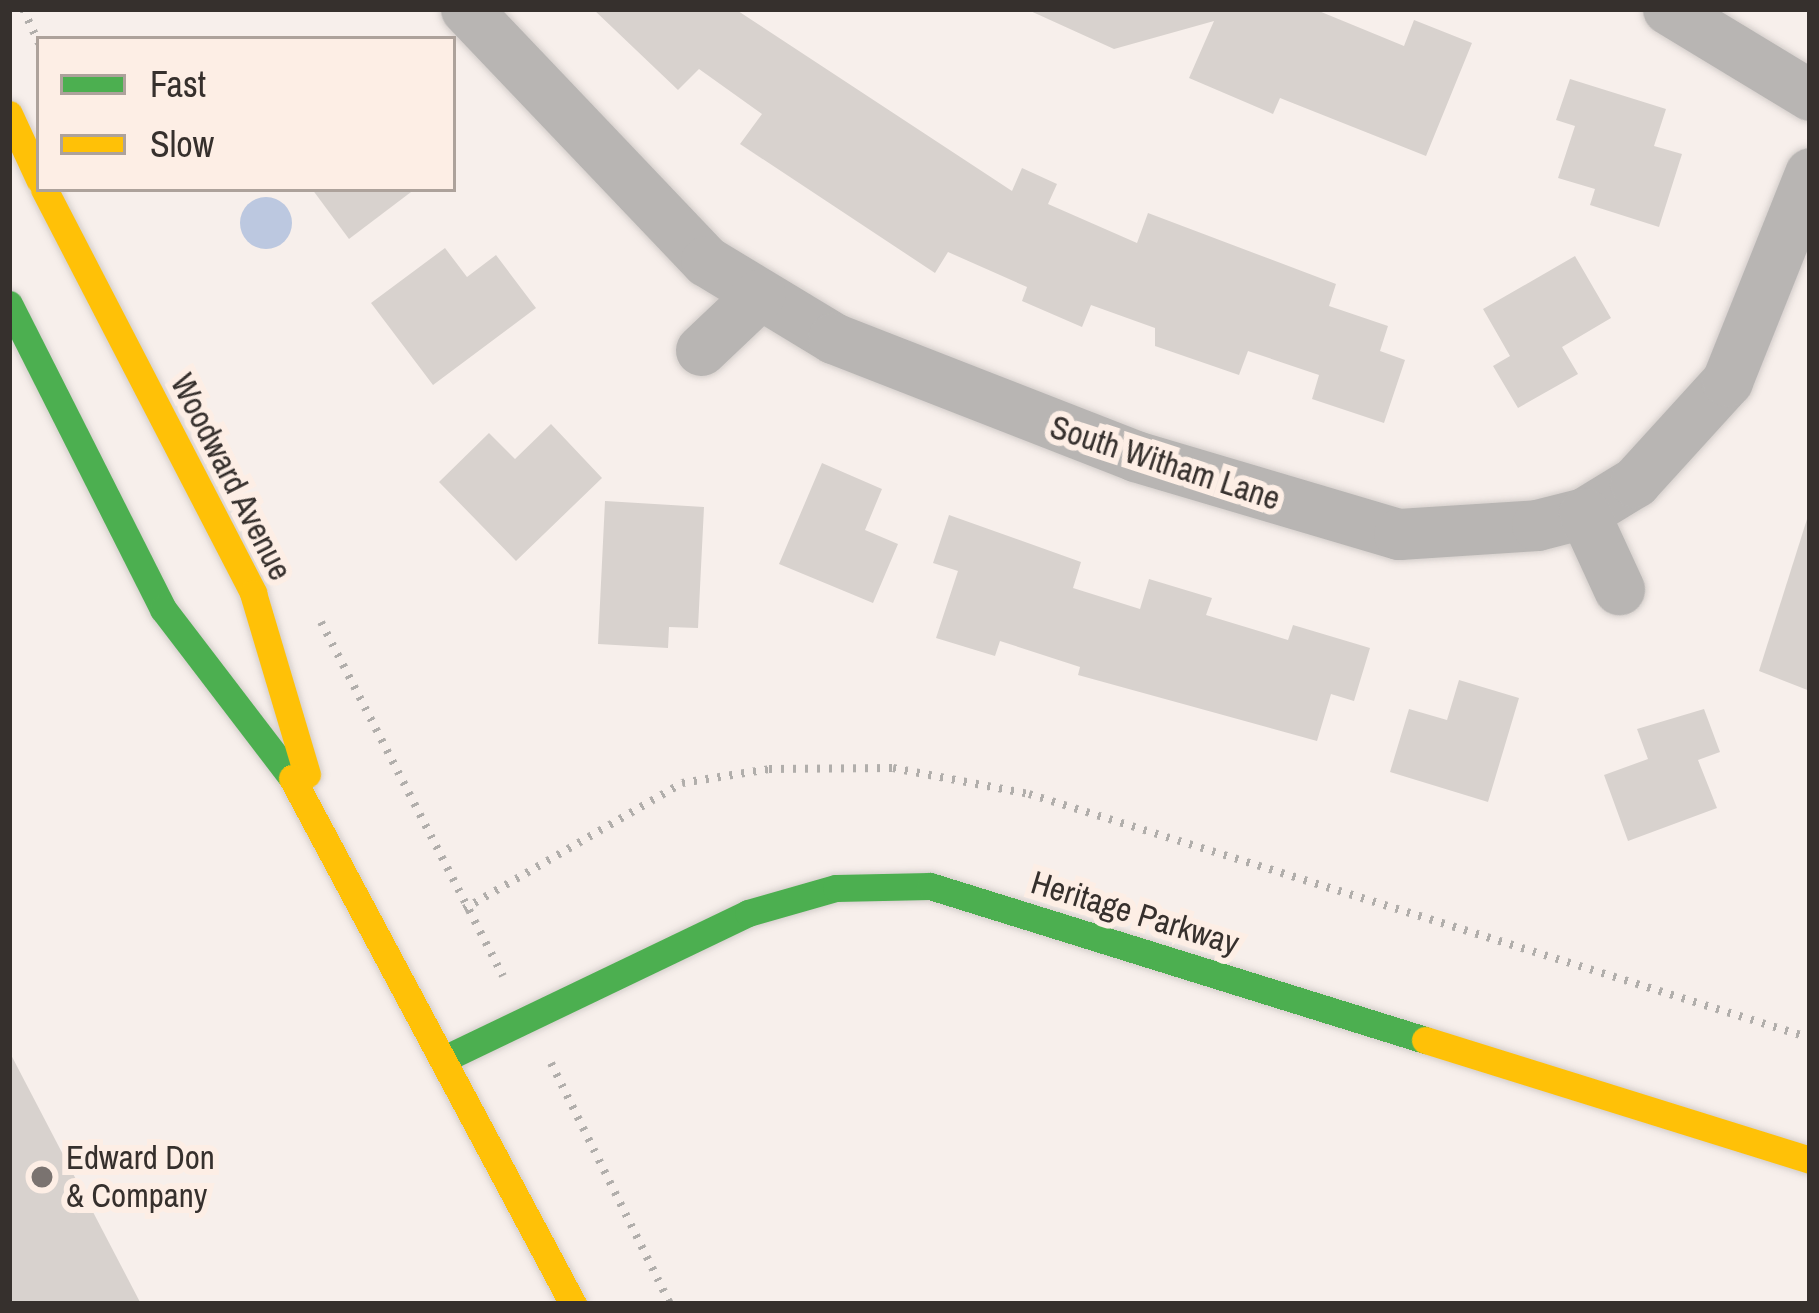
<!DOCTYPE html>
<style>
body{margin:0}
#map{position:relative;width:1819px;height:1313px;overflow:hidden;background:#f7efeb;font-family:"Archivo Narrow",sans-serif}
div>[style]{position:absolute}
.water>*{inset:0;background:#bcc8e0}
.round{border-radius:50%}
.building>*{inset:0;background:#d8d2ce}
.path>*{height:8px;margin-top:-4px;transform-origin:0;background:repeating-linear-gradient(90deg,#b1aeab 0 3px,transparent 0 12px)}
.roads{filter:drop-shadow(0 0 3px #d3cdca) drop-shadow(0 0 3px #d3cdca)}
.street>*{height:51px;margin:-25.5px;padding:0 25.5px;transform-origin:25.5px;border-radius:25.5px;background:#b8b5b3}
.fast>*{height:27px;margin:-13.5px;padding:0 13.5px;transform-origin:13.5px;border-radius:13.5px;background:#4caf50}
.slow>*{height:27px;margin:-13.5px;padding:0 13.5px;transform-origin:13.5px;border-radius:13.5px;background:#ffc107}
.dots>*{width:33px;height:33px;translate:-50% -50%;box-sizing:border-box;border:6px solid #fdeee5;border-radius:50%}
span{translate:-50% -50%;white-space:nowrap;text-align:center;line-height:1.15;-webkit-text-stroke:12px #fdeee5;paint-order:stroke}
.street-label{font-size:33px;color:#36302d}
.poi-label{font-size:33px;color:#36302d}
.left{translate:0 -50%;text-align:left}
.frame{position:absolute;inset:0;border:12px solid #36302d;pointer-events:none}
.legend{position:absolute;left:36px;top:36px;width:420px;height:156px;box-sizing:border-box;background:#fdeee5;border:3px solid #ada29b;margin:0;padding:15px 21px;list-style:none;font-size:36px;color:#36302d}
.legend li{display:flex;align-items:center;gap:24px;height:60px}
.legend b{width:60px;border:3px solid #ada29b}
</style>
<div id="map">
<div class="water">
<i class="round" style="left:240px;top:197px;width:52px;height:52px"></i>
</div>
<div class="building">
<i style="clip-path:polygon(593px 9px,735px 9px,1012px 191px,1022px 168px,1057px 184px,1048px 204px,1137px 243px,1148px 213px,1336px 284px,1329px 306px,1388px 326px,1380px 351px,1405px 360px,1384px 423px,1312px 399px,1319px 375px,1248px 351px,1239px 375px,1155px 346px,1155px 328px,1091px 305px,1082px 327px,1022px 301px,1027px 287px,948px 252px,935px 273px,740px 144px,762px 114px,699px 69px,678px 90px)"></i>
<i style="clip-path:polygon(1026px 9px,1314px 9px,1404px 46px,1414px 20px,1472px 43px,1426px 156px,1280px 98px,1273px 114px,1189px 78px,1214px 21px,1114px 49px)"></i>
<i style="clip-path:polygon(1570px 79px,1666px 109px,1654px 146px,1682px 154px,1659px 227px,1590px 205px,1595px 189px,1558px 178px,1575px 126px,1556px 120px)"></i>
<i style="clip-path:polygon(312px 189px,415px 189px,349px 239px)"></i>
<i style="clip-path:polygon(445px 248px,467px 277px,496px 255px,536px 308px,433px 385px,371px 303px)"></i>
<i style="clip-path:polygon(1575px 256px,1611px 318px,1562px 347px,1578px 374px,1518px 408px,1493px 366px,1510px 356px,1483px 309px)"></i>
<i style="clip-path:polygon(551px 424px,602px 478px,516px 561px,439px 482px,489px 433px,515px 459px)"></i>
<i style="clip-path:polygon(822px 463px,882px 489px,865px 530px,898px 544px,873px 603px,779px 564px)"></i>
<i style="clip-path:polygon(605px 501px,704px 507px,698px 628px,669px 627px,668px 648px,598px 644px)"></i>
<i style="clip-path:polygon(949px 515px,1081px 562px,1073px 588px,1140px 609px,1149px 579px,1212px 598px,1206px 615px,1288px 640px,1293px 625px,1370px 648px,1354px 701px,1331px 694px,1317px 741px,1078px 675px,1080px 667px,1000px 641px,995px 656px,936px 638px,958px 571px,933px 563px)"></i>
<i style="clip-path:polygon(1808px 516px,1810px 516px,1810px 691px,1759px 671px)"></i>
<i style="clip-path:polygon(1459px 680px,1519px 698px,1488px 802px,1390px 772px,1409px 709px,1447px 720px)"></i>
<i style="clip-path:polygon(1704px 709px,1720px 752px,1698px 760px,1717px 808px,1628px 841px,1604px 775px,1648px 759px,1637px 729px)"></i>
<i style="clip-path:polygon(9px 1051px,141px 1304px,9px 1304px)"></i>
</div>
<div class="path">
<i style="left:23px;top:9px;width:38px;rotate:65deg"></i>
<i style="left:321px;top:622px;width:398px;rotate:62.8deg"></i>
<i style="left:464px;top:909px;width:252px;rotate:-30deg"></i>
<i style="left:682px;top:783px;width:88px;rotate:-9.1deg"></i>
<i style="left:769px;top:769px;width:124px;rotate:-0.5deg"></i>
<i style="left:893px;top:768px;width:138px;rotate:10.8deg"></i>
<i style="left:1029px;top:794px;width:818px;rotate:17.35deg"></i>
<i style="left:551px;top:1063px;width:269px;rotate:63.7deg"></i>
</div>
<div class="roads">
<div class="street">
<i style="left:466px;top:9px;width:348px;rotate:46.4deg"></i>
<i style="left:706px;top:261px;width:149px;rotate:31.2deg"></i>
<i style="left:833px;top:338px;width:324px;rotate:21.3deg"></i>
<i style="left:1135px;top:456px;width:275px;rotate:16.5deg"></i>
<i style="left:1399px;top:534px;width:138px;rotate:-3.7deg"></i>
<i style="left:1537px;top:525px;width:49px;rotate:-14.3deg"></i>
<i style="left:1584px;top:513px;width:60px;rotate:-31.3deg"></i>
<i style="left:1635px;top:482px;width:137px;rotate:-47.7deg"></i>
<i style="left:1727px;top:381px;width:224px;rotate:-68.2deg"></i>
<i style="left:1668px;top:9px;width:166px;rotate:31.2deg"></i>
<i style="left:701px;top:350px;width:81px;rotate:-43.5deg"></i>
<i style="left:1584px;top:513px;width:84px;rotate:65.3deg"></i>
</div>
<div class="fast">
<i style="left:9px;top:304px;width:342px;rotate:63.2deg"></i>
<i style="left:163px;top:609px;width:213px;rotate:52.6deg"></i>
<i style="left:452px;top:1055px;width:328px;rotate:-25.6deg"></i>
<i style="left:748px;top:913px;width:91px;rotate:-15.9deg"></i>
<i style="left:836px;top:888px;width:94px;rotate:-1.2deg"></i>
<i style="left:930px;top:886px;width:518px;rotate:17.28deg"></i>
</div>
<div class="slow">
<i style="left:9px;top:114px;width:72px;rotate:65.2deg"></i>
<i style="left:44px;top:189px;width:455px;rotate:62.6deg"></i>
<i style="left:253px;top:593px;width:189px;rotate:73.4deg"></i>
<i style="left:292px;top:778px;width:596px;rotate:61.89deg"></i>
<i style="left:1425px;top:1040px;width:403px;rotate:17.3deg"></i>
</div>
</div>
<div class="dots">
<i style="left:42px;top:1177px;background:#7a7370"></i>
</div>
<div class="street-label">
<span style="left:1165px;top:463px;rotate:18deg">South Witham Lane</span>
<span style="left:231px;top:477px;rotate:63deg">Woodward Avenue</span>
<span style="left:1135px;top:913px;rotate:17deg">Heritage Parkway</span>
</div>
<div class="poi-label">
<span class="left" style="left:66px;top:1177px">Edward Don<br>&amp; Company</span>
</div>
<div class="frame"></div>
<ul class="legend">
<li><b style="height:15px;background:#4caf50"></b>Fast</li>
<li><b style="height:15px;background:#ffc107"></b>Slow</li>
</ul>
</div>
